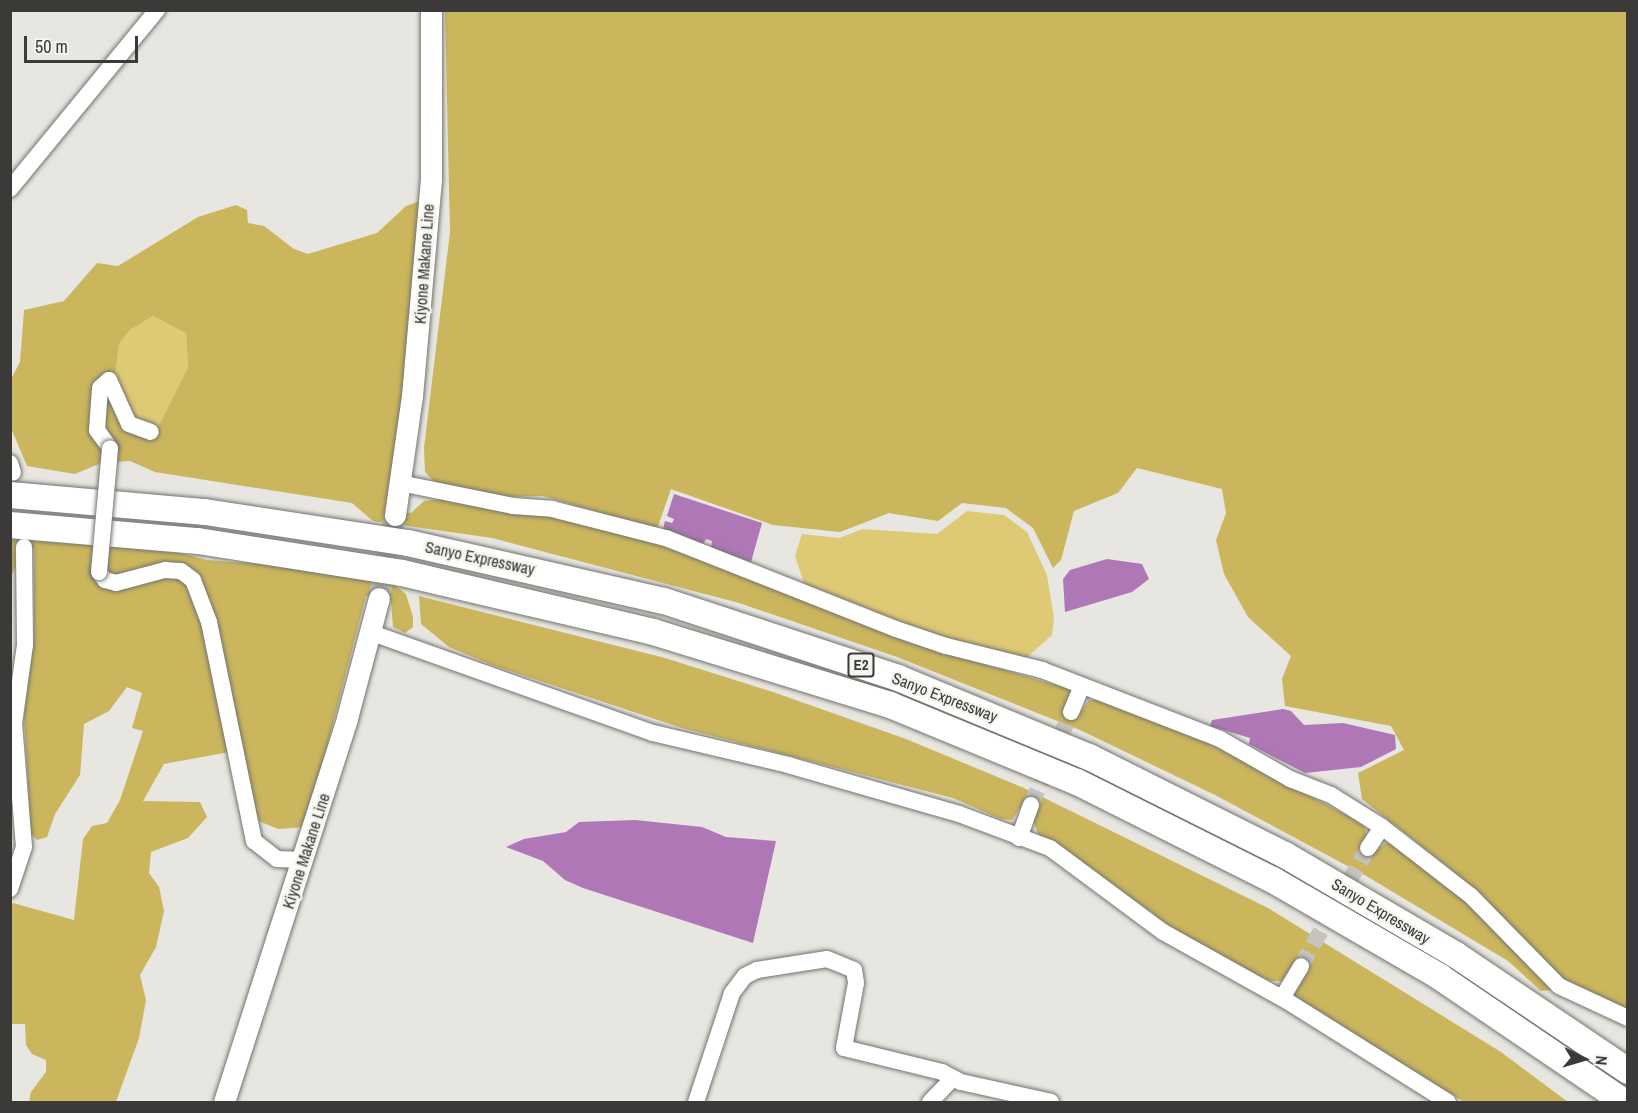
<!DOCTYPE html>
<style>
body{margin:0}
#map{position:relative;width:1638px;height:1113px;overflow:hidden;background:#e7e6e1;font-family:"Archivo Narrow",sans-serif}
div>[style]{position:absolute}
.green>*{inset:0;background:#deca75}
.forest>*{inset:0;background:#cbb65d}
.water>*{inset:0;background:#b077b6}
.minor-tunnel>*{height:16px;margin-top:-8px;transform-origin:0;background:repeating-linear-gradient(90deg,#c5c4bf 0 16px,transparent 0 24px)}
.major-tunnel>*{height:21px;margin-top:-10.5px;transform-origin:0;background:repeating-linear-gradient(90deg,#c5c4bf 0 21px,transparent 0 31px)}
.roads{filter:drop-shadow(0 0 2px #74736e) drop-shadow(0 0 2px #74736e)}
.minor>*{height:16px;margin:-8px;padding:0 8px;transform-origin:8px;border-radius:8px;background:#fff}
.major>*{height:21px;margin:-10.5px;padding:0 10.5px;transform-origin:10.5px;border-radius:10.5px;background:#fff}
.highway>*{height:26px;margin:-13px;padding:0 13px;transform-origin:13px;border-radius:13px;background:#fff}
.bridges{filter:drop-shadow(0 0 2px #74736e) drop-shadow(0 0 2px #74736e)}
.minor-bridge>*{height:16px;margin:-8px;padding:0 8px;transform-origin:8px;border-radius:8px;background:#fff}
span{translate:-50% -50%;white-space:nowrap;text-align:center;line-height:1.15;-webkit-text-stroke:5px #f5f4ee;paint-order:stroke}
.shield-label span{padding:2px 4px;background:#f5f4ee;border:2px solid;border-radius:4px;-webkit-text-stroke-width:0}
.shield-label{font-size:15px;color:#3b3a38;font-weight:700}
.street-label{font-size:16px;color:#3b3a38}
.frame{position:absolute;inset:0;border:12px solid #3b3a38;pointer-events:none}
.north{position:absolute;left:1554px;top:1029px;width:60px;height:60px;-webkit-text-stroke:4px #f5f4ee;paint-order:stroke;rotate:95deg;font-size:16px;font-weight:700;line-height:24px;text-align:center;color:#3b3a38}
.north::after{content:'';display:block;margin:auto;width:21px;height:27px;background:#3b3a38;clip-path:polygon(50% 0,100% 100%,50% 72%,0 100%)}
.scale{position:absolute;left:24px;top:36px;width:114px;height:27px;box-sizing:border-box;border:3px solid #3b3a38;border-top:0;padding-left:8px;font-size:18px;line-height:21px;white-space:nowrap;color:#3b3a38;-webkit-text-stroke:4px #f5f4ee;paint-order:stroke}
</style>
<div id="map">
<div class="green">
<i style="clip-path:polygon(153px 316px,186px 332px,188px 367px,157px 429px,137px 424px,115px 378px,119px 344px,130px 330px)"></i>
<i style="clip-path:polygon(967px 511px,1004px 515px,1027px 532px,1047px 575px,1054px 618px,1052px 635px,1023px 661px,931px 638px,805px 586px,795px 556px,802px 534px,839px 538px,863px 529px,937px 534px)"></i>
</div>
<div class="forest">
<i style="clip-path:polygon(445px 11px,1627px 11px,1627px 1012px,1564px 980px,1449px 868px,1362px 799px,1358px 773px,1404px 750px,1391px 726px,1285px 706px,1282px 679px,1291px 656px,1248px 617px,1224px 574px,1216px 540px,1226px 513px,1222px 489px,1137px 468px,1118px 493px,1074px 511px,1061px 560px,1053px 568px,1033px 528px,1006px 508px,962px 503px,938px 521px,889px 513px,840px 532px,773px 525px,671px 489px,657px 529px,543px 496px,497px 497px,437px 485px,425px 472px,424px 448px,450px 232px)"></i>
<i style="clip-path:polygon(evenodd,420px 201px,401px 425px,388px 511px,411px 513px,424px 501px,442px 499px,558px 517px,659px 545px,776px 587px,914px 644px,1066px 688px,1070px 692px,1064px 710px,1077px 717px,1089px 700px,1099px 700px,1206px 742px,1364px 824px,1367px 837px,1360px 846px,1371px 854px,1386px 843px,1396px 844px,1459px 894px,1551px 990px,1541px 991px,1508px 961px,1368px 877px,1215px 795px,1080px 730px,897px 657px,739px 603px,492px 538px,373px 521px,352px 503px,155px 472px,130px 461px,101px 463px,75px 474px,27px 466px,11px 428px,10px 381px,20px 362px,24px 310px,64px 301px,97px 263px,118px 266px,198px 217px,236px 205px,247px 210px,248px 223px,264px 226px,294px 249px,308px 254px,377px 233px,406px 206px,420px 201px,153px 316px,186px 333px,188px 367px,157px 429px,137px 424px,115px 378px,119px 344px,130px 330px,153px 316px)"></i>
<i style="clip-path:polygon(10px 539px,176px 552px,207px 560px,286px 566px,393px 584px,406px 594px,413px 617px,413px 627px,405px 633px,393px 627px,391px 601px,366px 596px,306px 827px,278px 829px,254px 819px,240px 750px,164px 764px,143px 801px,200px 802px,207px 817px,188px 838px,151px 852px,149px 873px,159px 887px,164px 911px,156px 947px,140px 975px,146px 1000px,139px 1038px,116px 1102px,29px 1102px,31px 1092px,46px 1072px,46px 1060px,32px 1054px,26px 1045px,25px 1024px,11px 1024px,11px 906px,13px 903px,74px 920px,83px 839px,92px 826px,107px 823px,120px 800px,143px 731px,132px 728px,142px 693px,127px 687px,109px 711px,84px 724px,80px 775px,55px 814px,47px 837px,37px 840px,31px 834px,24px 715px,34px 639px,34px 548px,15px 548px,16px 565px,11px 577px)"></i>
<i style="clip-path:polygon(419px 596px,665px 658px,773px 692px,906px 739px,1024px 788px,1268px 908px,1501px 1052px,1568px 1102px,1464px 1102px,1301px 1001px,1294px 995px,1291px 972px,1282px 981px,1271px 981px,1249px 973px,1174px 929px,1066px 852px,1040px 839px,1025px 800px,1012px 820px,1001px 819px,953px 798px,682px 728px,492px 665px,449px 647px,421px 624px)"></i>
</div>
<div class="water">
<i style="clip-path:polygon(674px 494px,762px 523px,751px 562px,711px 548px,712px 541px,706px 539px,703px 544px,663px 530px,665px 521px,672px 523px,674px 519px,667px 516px)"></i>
<i style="clip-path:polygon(1107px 559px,1142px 564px,1149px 579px,1132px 592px,1065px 612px,1063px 579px,1070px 570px)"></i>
<i style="clip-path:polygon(1283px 709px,1291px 711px,1304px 725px,1343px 723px,1395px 735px,1396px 749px,1361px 767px,1305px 773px,1249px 744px,1250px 738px,1210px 726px,1212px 720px)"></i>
<i style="clip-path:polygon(635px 820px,702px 827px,726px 837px,776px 841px,753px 943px,583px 888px,565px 880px,543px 861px,506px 847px,524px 839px,566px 832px,579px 822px)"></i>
</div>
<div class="minor-tunnel">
<i style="left:1031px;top:805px;width:101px;rotate:-66.7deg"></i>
<i style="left:1301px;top:966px;width:136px;rotate:-60.4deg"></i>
</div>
<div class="major-tunnel">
<i style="left:379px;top:598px;width:85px;rotate:-79.1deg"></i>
</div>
<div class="roads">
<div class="minor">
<i style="left:10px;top:189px;width:232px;rotate:-50.6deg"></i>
<i style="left:110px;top:448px;width:22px;rotate:-126deg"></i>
<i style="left:97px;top:430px;width:42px;rotate:-85.9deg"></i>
<i style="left:100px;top:388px;width:12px;rotate:-42deg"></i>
<i style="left:109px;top:380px;width:48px;rotate:65.6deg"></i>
<i style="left:129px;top:424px;width:23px;rotate:20deg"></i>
<i style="left:10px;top:463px;width:10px;rotate:73deg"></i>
<i style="left:400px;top:483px;width:115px;rotate:11.5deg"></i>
<i style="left:513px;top:506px;width:39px;rotate:4deg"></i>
<i style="left:552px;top:509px;width:118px;rotate:14.3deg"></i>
<i style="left:666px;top:538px;width:247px;rotate:21.6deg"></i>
<i style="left:896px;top:629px;width:53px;rotate:18.8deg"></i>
<i style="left:946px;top:646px;width:99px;rotate:14deg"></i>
<i style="left:1042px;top:670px;width:191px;rotate:21.2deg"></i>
<i style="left:1220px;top:739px;width:81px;rotate:29.7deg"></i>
<i style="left:1290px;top:779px;width:44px;rotate:21.3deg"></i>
<i style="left:1331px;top:795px;width:60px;rotate:32.1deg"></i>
<i style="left:1382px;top:827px;width:113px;rotate:37.8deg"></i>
<i style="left:1471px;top:896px;width:126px;rotate:45.6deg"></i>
<i style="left:1559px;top:986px;width:76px;rotate:24.9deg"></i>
<i style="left:99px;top:572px;width:10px;rotate:53deg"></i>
<i style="left:105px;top:580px;width:11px;rotate:15deg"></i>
<i style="left:116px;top:583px;width:51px;rotate:-14.9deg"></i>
<i style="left:165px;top:570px;width:16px;rotate:4deg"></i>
<i style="left:181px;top:571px;width:15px;rotate:37deg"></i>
<i style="left:193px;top:580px;width:45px;rotate:69.1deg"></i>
<i style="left:209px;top:622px;width:224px;rotate:78.4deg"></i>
<i style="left:254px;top:841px;width:29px;rotate:38deg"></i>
<i style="left:277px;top:859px;width:26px;rotate:2deg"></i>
<i style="left:372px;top:633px;width:298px;rotate:19.6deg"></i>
<i style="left:653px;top:733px;width:139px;rotate:13.3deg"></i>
<i style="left:788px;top:765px;width:178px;rotate:16deg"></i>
<i style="left:959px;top:814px;width:97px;rotate:20.5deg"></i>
<i style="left:1050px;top:848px;width:141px;rotate:36.6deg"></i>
<i style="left:1163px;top:932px;width:142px;rotate:29.1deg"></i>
<i style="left:1287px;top:1001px;width:190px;rotate:32.1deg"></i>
<i style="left:1071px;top:712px;width:28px;rotate:-67deg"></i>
<i style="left:1019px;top:838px;width:35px;rotate:-70deg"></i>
<i style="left:1368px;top:848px;width:25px;rotate:-56deg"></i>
<i style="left:10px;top:889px;width:44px;rotate:-71.6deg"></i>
<i style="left:24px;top:847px;width:123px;rotate:-94.6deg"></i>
<i style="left:14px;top:724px;width:80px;rotate:-82.1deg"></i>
<i style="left:25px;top:645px;width:98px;rotate:-90.6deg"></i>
<i style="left:1282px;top:998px;width:37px;rotate:-59deg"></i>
<i style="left:696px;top:1102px;width:115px;rotate:-71.7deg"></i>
<i style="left:732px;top:993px;width:21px;rotate:-53deg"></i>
<i style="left:745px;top:976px;width:13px;rotate:-27deg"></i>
<i style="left:757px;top:970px;width:71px;rotate:-8.9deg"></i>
<i style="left:827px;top:959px;width:29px;rotate:22deg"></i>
<i style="left:854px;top:970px;width:13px;rotate:81deg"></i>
<i style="left:856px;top:983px;width:66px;rotate:100.5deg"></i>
<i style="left:844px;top:1048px;width:101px;rotate:13.8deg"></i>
<i style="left:942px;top:1072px;width:21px;rotate:28deg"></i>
<i style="left:961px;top:1082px;width:92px;rotate:12.5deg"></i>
<i style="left:930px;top:1102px;width:33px;rotate:-46deg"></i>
</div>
<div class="major">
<i style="left:395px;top:515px;width:120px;rotate:-81.9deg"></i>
<i style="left:412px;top:396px;width:218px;rotate:-85deg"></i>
<i style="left:431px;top:179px;width:169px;rotate:-90deg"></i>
<i style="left:224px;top:1102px;width:403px;rotate:-72.2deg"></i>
<i style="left:347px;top:718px;width:124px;rotate:-75.1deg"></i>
</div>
<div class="highway">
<i style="left:10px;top:495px;width:196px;rotate:5deg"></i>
<i style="left:205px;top:512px;width:205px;rotate:8.7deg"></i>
<i style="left:408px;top:543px;width:262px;rotate:12.8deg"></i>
<i style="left:664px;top:601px;width:246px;rotate:18.2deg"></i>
<i style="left:898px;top:678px;width:207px;rotate:22.5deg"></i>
<i style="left:1089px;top:757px;width:219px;rotate:26.6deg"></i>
<i style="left:1285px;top:855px;width:198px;rotate:30.3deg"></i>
<i style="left:1456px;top:955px;width:207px;rotate:34deg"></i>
<i style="left:10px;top:525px;width:189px;rotate:4.9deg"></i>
<i style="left:198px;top:541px;width:206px;rotate:8.9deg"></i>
<i style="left:402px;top:573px;width:258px;rotate:13.2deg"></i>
<i style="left:653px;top:632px;width:248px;rotate:17.1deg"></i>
<i style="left:890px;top:705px;width:202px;rotate:22.4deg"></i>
<i style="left:1077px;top:782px;width:219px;rotate:26.6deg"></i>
<i style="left:1273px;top:880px;width:193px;rotate:30.1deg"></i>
<i style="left:1440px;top:977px;width:222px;rotate:34.2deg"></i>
</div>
</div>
<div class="bridges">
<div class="minor-bridge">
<i style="left:99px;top:572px;width:124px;rotate:-84.9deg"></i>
</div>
</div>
<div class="shield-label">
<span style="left:861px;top:665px">E2</span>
</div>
<div class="street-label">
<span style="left:424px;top:264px;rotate:-86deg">Kiyone Makane Line</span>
<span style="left:480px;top:558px;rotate:12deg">Sanyo Expressway</span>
<span style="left:945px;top:697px;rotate:21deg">Sanyo Expressway</span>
<span style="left:306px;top:851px;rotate:-72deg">Kiyone Makane Line</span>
<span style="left:1381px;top:911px;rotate:31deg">Sanyo Expressway</span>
</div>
<div class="frame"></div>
<div class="north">N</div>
<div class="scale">50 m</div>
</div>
